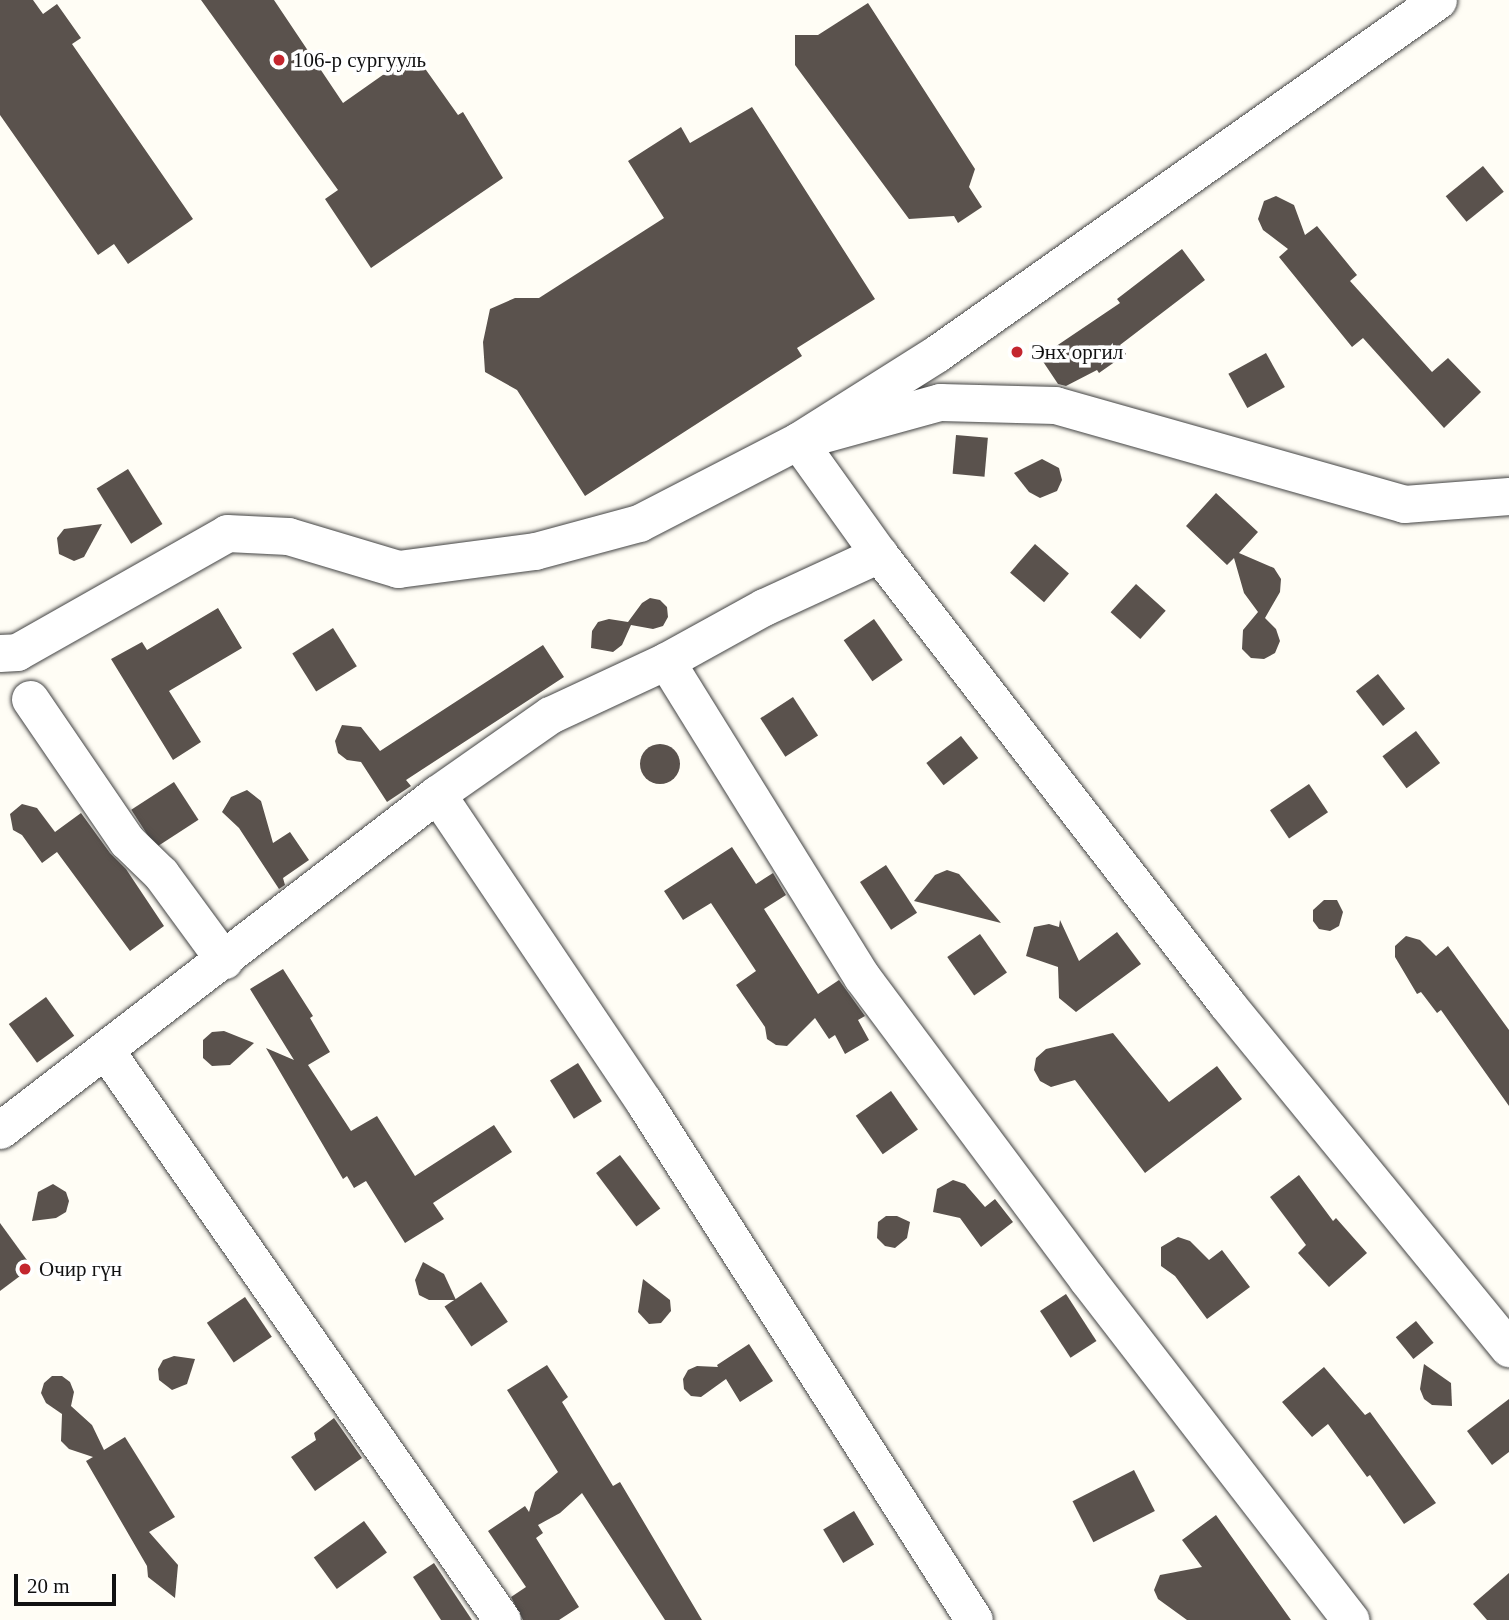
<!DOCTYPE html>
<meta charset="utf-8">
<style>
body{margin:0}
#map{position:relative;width:1509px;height:1620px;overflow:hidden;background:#fffdf5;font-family:Georgia,serif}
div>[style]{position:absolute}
.building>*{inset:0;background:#5a524d;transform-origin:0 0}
.round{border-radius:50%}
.roads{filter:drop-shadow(0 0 2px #444) drop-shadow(0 0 2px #444)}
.minor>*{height:37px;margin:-18.5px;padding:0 18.5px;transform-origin:18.5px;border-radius:18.5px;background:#fff}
.dots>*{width:19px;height:19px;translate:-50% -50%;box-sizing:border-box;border:4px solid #fff;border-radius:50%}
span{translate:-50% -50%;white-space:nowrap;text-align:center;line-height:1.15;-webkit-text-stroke:7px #fff;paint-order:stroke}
.poi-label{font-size:21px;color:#111}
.left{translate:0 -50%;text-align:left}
.scale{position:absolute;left:14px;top:1574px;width:102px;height:32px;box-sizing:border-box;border:4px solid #111;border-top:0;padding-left:9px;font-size:21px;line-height:24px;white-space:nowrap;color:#111;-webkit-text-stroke:5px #fff;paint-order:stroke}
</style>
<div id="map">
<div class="building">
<i style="clip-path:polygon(0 0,33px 0,43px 14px,57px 4px,81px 38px,72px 44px,193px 219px,128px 264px,114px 244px,98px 255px,0 115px)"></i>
<i style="clip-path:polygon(201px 0,274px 0,343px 103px,414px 53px,458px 115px,463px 112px,503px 178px,371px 268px,325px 199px,338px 190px)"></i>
<i style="clip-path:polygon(868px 3px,975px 169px,969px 187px,982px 207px,958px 223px,954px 216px,909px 219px,795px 65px,795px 35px,818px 35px)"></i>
<i style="clip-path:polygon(752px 107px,875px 299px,797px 348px,802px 356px,585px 496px,517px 390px,485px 372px,483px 342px,490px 309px,515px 298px,539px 298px,664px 218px,628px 161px,681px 127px,690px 143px)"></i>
<i style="left:1483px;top:166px;width:33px;height:48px;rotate:51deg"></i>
<i style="clip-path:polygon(1276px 196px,1294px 205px,1305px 235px,1317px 226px,1357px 275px,1350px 281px,1432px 372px,1448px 358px,1481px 392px,1444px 428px,1363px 338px,1352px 347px,1279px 257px,1288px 249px,1263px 230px,1258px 219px,1264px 201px)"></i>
<i style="clip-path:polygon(1182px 249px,1205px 280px,1120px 345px,1126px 354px,1099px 373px,1097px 370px,1066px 386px,1058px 384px,1040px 357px,1120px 303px,1117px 299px)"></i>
<i style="left:1266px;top:353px;width:39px;height:43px;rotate:61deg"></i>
<i style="left:956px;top:435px;width:32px;height:39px;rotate:5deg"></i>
<i style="clip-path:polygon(1042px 459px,1059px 468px,1062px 480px,1057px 491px,1040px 498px,1029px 492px,1014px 473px)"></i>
<i style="left:128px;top:469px;width:65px;height:37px;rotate:58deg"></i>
<i style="clip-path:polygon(1216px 493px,1258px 532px,1239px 553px,1274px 568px,1281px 579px,1280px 592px,1265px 618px,1276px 629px,1280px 641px,1275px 653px,1264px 659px,1251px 658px,1242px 649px,1243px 630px,1258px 612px,1244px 593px,1234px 558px,1227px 565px,1186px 526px)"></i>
<i style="clip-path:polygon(102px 524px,84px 557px,74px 561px,59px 554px,57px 538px,64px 529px)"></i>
<i style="left:1035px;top:544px;width:45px;height:38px;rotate:41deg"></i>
<i style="left:1136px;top:584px;width:40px;height:38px;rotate:42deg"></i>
<i style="clip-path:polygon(650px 598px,660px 600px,667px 607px,668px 617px,663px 626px,653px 629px,631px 625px,622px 645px,613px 652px,591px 648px,592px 631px,598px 622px,609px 619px,628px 622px,642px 603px)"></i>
<i style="clip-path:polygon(218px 608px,242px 648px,169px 691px,201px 742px,173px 760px,111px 659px,142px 642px,147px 650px)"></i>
<i style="left:874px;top:619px;width:50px;height:37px;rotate:55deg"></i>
<i style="left:333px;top:628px;width:45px;height:48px;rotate:58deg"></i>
<i style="clip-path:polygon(543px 645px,564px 677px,406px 780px,411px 786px,387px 802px,361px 762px,347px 760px,338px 753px,335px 741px,342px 725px,361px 727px,380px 751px)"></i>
<i style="left:1378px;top:674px;width:44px;height:28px;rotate:52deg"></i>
<i style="left:793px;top:697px;width:46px;height:39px;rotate:57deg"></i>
<i style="left:1416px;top:731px;width:40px;height:42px;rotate:53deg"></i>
<i style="left:961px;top:736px;width:28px;height:44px;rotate:52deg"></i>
<i class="round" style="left:640px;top:744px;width:40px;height:40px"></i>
<i style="left:174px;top:782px;width:45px;height:51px;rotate:57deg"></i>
<i style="left:1309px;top:784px;width:34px;height:47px;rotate:56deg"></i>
<i style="clip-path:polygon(247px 790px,261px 801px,273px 843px,290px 832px,309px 860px,283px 878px,285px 885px,279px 889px,239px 828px,222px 812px,231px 797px)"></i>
<i style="clip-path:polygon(22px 804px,37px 808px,55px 832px,81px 813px,110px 853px,126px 869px,164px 926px,130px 951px,57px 852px,42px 863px,22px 835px,13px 830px,10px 814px)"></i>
<i style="clip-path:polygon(732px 847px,756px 884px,773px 873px,786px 895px,764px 909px,818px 994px,839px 980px,865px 1016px,858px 1020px,869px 1040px,845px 1054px,835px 1035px,829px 1039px,815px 1018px,787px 1046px,776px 1045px,767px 1039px,765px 1027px,736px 985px,756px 971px,711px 903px,683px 920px,664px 891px)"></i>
<i style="left:886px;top:865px;width:57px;height:31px;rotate:57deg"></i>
<i style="clip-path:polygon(947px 870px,959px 874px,1001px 923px,914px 901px,935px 875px)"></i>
<i style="clip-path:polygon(1324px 900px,1337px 900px,1343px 912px,1339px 926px,1330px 931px,1319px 929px,1313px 921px,1313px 910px)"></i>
<i style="clip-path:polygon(1060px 920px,1079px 961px,1117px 932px,1141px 964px,1076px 1012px,1059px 998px,1058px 967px,1026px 956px,1034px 927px,1049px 924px,1059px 927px)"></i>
<i style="left:980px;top:934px;width:47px;height:40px;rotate:55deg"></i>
<i style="clip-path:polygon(1406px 936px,1420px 940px,1436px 956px,1448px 946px,1509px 1030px,1509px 1106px,1441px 1010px,1437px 1013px,1421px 992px,1417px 994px,1395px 957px,1395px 946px)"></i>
<i style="clip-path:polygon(283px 969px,313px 1016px,310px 1018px,330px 1052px,308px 1065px,351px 1131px,377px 1116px,415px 1176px,494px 1125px,512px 1152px,433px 1203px,444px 1219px,405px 1243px,366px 1181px,354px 1188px,347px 1176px,343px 1179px,266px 1048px,294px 1060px,250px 989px)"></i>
<i style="left:46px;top:997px;width:48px;height:46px;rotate:54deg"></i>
<i style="clip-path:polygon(224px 1031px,254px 1043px,230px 1065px,212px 1066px,203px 1058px,203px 1040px,212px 1032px)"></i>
<i style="clip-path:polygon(1113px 1033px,1169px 1102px,1217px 1066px,1242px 1099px,1145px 1173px,1075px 1080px,1051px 1087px,1040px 1081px,1034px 1070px,1036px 1058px,1046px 1049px)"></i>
<i style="left:578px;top:1063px;width:45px;height:33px;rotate:58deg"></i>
<i style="left:891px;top:1091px;width:47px;height:43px;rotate:55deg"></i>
<i style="left:620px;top:1155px;width:67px;height:30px;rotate:53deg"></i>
<i style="clip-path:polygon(1299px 1175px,1333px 1221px,1336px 1218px,1367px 1253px,1329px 1287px,1298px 1253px,1306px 1245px,1270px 1197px)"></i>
<i style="clip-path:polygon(953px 1180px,965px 1184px,985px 1207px,995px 1199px,1013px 1222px,981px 1247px,960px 1218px,933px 1212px,937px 1189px)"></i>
<i style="clip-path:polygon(53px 1184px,66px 1192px,69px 1201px,66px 1212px,56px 1218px,32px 1221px,38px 1192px)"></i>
<i style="clip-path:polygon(886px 1216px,897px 1216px,910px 1222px,907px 1238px,895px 1248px,885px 1246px,877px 1238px,878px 1222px)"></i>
<i style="clip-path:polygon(0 1223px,32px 1267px,0 1291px)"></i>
<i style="clip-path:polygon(1178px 1237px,1190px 1241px,1209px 1260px,1222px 1250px,1250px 1287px,1207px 1319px,1175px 1276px,1161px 1266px,1161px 1247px)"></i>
<i style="clip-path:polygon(423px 1262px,444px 1274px,456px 1300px,429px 1300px,419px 1295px,415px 1280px)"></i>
<i style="clip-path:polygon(643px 1279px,670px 1300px,671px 1311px,661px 1323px,649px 1324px,638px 1312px)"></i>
<i style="left:481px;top:1282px;width:48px;height:44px;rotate:56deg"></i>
<i style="left:1066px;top:1294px;width:56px;height:31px;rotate:57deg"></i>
<i style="left:245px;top:1297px;width:48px;height:46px;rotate:56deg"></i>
<i style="left:1416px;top:1321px;width:28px;height:26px;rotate:51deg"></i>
<i style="clip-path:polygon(749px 1344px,773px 1381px,740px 1402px,726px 1379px,701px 1397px,691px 1396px,684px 1389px,683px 1379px,688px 1370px,697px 1366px,718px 1367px,717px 1365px)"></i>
<i style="clip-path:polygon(174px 1356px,195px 1359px,187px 1384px,172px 1390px,159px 1380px,158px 1369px,163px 1360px)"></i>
<i style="clip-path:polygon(1424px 1364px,1451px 1383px,1452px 1406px,1432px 1405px,1424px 1399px,1420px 1389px)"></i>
<i style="clip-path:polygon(547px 1365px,568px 1397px,562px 1402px,613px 1486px,620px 1482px,702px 1620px,665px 1620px,582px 1493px,560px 1513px,538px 1525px,543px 1533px,536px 1538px,579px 1607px,559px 1620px,523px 1620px,511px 1597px,526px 1587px,488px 1531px,525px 1506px,529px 1512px,535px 1492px,558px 1472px,507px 1390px)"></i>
<i style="clip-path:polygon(1324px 1367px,1365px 1415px,1370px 1412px,1436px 1503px,1404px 1524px,1370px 1475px,1367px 1477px,1328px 1424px,1312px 1437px,1282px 1402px)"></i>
<i style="clip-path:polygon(52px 1376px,62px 1376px,70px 1382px,74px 1392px,71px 1406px,92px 1425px,104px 1450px,125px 1437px,175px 1517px,149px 1532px,178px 1565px,175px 1598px,148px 1577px,147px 1566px,86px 1461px,93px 1457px,69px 1449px,61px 1441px,62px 1414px,46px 1403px,41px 1393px,44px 1383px)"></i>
<i style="clip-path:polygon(1509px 1399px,1509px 1452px,1492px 1465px,1467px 1431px)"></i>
<i style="clip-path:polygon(334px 1418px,362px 1458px,315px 1491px,291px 1457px,316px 1440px,314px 1433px)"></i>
<i style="left:1134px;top:1470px;width:46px;height:69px;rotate:63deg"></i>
<i style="left:854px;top:1511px;width:39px;height:36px;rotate:59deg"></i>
<i style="clip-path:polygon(1216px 1515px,1291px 1620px,1187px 1620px,1158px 1599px,1154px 1590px,1160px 1575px,1202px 1567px,1182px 1540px)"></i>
<i style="left:364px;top:1521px;width:39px;height:62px;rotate:54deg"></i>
<i style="clip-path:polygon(434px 1563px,472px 1620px,441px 1620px,413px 1577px)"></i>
<i style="clip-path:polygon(1509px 1573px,1509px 1620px,1487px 1620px,1473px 1604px)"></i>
</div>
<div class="roads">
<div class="minor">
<i style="left:1438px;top:0;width:614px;rotate:144.81deg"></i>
<i style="left:936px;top:354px;width:163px;rotate:147.8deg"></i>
<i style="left:798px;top:441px;width:139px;rotate:54.4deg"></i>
<i style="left:879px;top:554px;width:569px;rotate:52.28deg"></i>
<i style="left:1227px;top:1004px;width:445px;rotate:50.7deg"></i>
<i style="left:0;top:653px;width:17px;rotate:-3deg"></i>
<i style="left:17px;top:652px;width:241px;rotate:-29.5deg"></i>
<i style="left:227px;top:533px;width:61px;rotate:2.8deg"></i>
<i style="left:288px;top:536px;width:115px;rotate:16.7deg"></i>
<i style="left:398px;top:569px;width:138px;rotate:-7.5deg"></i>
<i style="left:535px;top:551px;width:108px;rotate:-15.1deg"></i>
<i style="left:639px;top:523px;width:179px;rotate:-27.3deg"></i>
<i style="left:798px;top:441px;width:147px;rotate:-15.4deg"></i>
<i style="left:940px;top:402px;width:115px;rotate:1.5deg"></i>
<i style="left:1055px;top:405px;width:363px;rotate:15.8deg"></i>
<i style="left:1404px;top:504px;width:105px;rotate:-4.4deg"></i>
<i style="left:666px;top:661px;width:372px;rotate:58.2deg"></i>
<i style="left:862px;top:977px;width:377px;rotate:53.3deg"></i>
<i style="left:1087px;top:1279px;width:431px;rotate:52.3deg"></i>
<i style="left:30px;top:699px;width:172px;rotate:55.7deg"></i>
<i style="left:127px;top:841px;width:47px;rotate:44.1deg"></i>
<i style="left:161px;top:874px;width:107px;rotate:53.8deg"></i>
<i style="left:437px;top:794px;width:371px;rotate:56.1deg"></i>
<i style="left:644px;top:1102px;width:614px;rotate:57.5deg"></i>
<i style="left:106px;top:1051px;width:693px;rotate:55.16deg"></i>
<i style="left:0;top:1130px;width:551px;rotate:-37.56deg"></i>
<i style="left:437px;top:794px;width:138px;rotate:-35deg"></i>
<i style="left:550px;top:715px;width:128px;rotate:-25deg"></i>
<i style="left:666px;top:661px;width:112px;rotate:-28.9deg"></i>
<i style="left:764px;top:607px;width:127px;rotate:-24.7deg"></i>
</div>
</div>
<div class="dots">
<i style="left:279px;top:60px;background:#c4262e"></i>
<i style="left:1017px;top:352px;background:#c4262e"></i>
<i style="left:25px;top:1269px;background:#c4262e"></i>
</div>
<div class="poi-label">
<span class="left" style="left:293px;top:60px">106-р сургууль</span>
<span class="left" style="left:1031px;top:352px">Энх оргил</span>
<span class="left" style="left:39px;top:1269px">Очир гүн</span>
</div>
<div class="scale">20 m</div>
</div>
